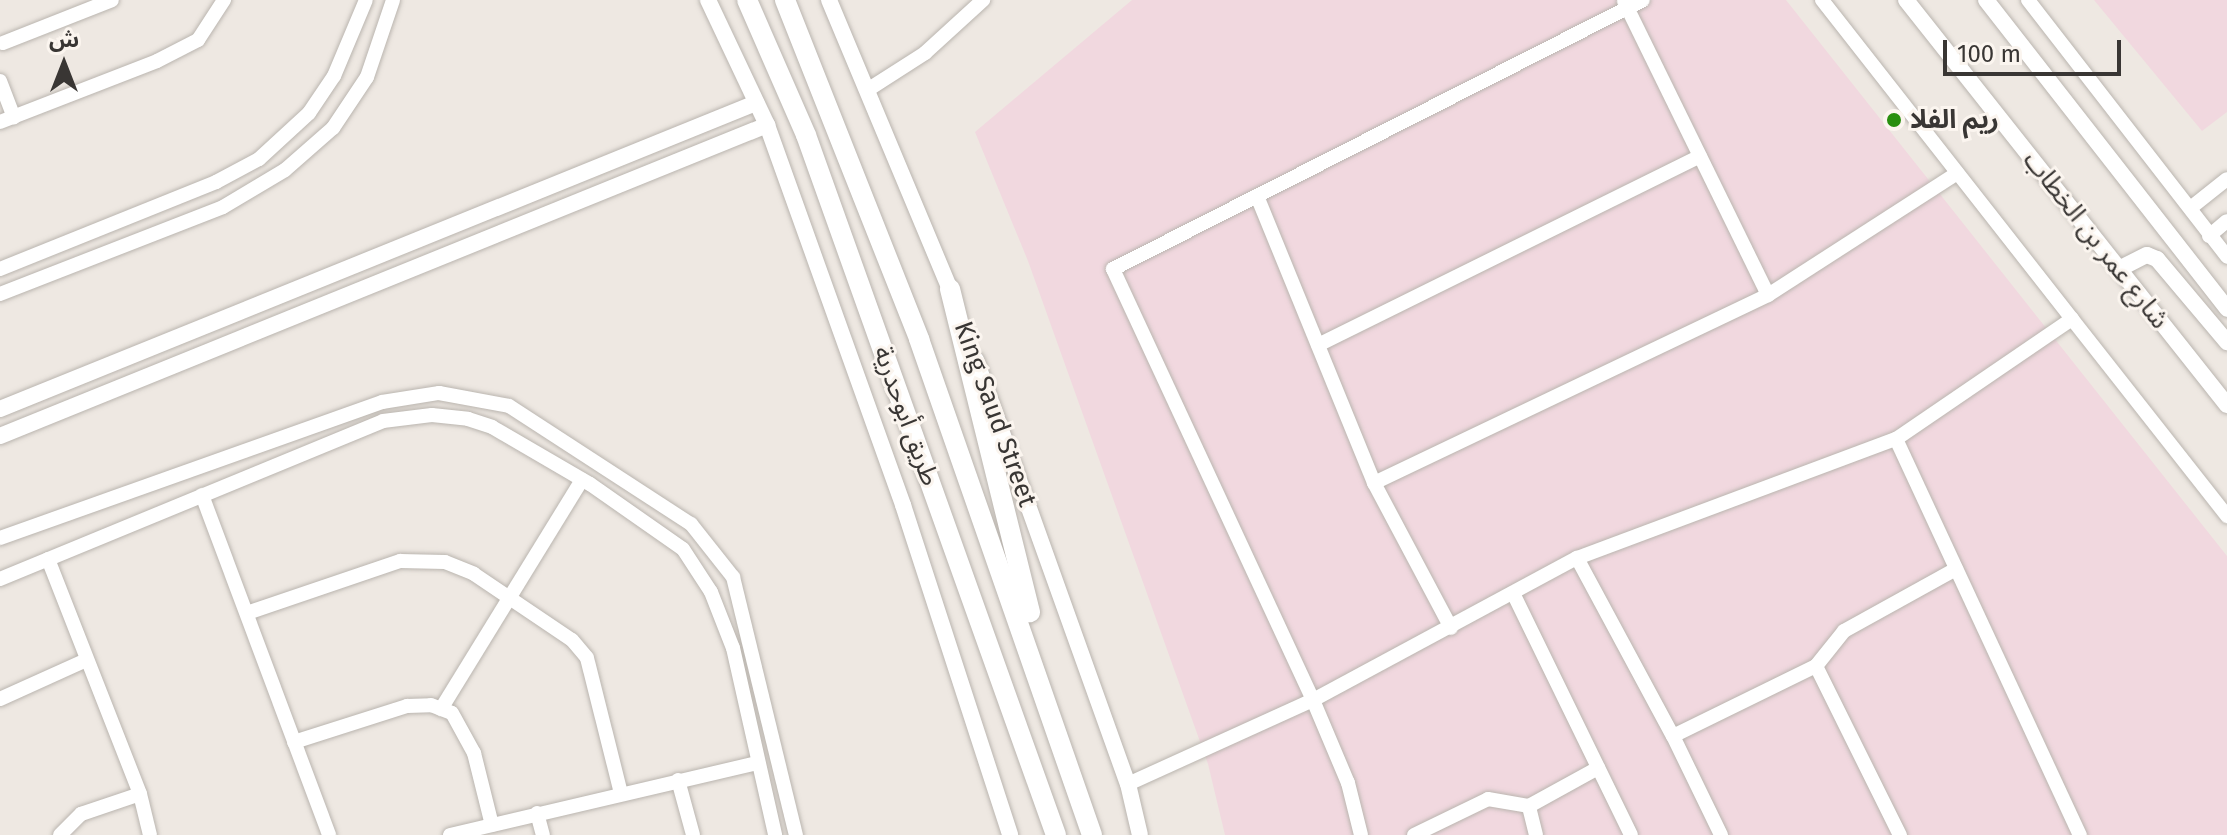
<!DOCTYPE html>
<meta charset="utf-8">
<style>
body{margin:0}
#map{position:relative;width:2227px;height:835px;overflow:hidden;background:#eee8e2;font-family:"Fira Sans","Noto Sans Arabic",sans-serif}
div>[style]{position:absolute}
.industrial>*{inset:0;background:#f1d8df}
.roads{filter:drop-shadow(0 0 2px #bab5af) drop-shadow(0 0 2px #bab5af)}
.minor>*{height:14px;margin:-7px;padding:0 7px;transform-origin:7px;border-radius:7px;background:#fff}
.major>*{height:16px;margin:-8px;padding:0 8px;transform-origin:8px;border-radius:8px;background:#fff}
.highway>*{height:20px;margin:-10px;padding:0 10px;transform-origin:10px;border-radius:10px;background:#fff}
.dots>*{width:22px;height:22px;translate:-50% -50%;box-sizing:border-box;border:4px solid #fbf5ef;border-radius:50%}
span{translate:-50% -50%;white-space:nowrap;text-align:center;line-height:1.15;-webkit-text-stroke:6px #fbf5ef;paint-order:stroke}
.poi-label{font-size:26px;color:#393634;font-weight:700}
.left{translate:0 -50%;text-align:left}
.street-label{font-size:26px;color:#393634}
.north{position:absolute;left:24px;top:24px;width:80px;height:80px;-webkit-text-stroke:6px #fbf5ef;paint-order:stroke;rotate:0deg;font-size:22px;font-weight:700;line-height:32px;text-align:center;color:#393634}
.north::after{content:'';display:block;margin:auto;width:28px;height:36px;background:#393634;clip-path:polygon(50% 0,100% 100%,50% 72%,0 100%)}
.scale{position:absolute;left:1943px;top:40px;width:178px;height:36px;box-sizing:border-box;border:4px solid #393634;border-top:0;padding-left:10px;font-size:24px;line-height:28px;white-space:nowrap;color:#393634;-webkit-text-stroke:6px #fbf5ef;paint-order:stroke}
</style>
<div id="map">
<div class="industrial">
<i style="clip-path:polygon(1132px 0,1786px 0,2227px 556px,2227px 835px,1225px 835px,1208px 764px,1028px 261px,975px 132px)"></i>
<i style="clip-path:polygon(2094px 0,2227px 0,2227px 112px,2202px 131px)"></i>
</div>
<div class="roads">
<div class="minor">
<i style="left:1822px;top:0;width:405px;rotate:51.9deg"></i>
<i style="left:2028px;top:0;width:325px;rotate:52.2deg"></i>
<i style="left:1624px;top:1px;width:327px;rotate:63.9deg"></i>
<i style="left:3px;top:43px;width:117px;rotate:-21.5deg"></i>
<i style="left:0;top:81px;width:39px;rotate:69deg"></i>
<i style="left:869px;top:89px;width:67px;rotate:-32.7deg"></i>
<i style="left:925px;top:53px;width:79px;rotate:-42.4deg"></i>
<i style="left:0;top:122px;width:168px;rotate:-21.2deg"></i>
<i style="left:157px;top:61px;width:46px;rotate:-27.1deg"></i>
<i style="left:198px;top:40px;width:48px;rotate:-57deg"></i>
<i style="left:1257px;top:196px;width:310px;rotate:67.8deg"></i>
<i style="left:1374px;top:483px;width:164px;rotate:62deg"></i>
<i style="left:2193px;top:206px;width:43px;rotate:-38.5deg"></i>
<i style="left:2209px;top:236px;width:23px;rotate:-40deg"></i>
<i style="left:0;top:269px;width:233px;rotate:-21.9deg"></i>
<i style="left:216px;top:182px;width:49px;rotate:-28.1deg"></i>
<i style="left:259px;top:159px;width:68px;rotate:-42.6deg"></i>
<i style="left:309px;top:113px;width:45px;rotate:-56deg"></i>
<i style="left:334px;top:76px;width:82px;rotate:-67.2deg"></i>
<i style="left:0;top:294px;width:239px;rotate:-21.3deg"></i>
<i style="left:223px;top:207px;width:72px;rotate:-30.8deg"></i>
<i style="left:285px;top:170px;width:64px;rotate:-41.2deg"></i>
<i style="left:333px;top:128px;width:61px;rotate:-56.3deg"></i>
<i style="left:367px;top:77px;width:81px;rotate:-71.3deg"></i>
<i style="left:1318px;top:345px;width:426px;rotate:-26.3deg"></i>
<i style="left:1896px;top:439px;width:213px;rotate:-34.3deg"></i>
<i style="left:2072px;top:319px;width:251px;rotate:51.8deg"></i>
<i style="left:1374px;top:483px;width:437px;rotate:-25.5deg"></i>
<i style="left:1768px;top:295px;width:225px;rotate:-32.8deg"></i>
<i style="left:202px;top:495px;width:363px;rotate:69.5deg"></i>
<i style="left:0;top:538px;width:405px;rotate:-19.6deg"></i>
<i style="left:382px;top:402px;width:58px;rotate:-9deg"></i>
<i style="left:439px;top:393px;width:71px;rotate:10.5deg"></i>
<i style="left:509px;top:406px;width:217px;rotate:33deg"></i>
<i style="left:691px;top:524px;width:68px;rotate:51.6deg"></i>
<i style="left:733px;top:577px;width:266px;rotate:76.3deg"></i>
<i style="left:1577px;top:558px;width:202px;rotate:61.7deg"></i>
<i style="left:1673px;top:736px;width:159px;rotate:-26.1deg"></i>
<i style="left:1816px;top:666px;width:189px;rotate:63.6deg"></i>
<i style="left:48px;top:559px;width:252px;rotate:68.6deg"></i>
<i style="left:140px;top:794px;width:42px;rotate:76.3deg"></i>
<i style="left:0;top:579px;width:414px;rotate:-22.4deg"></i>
<i style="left:383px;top:421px;width:49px;rotate:-7deg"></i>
<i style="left:432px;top:415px;width:36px;rotate:6deg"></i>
<i style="left:468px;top:419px;width:25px;rotate:18deg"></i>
<i style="left:492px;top:427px;width:113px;rotate:30.2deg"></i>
<i style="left:590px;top:484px;width:113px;rotate:35deg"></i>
<i style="left:683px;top:549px;width:51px;rotate:56.9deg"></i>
<i style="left:711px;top:592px;width:60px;rotate:68.6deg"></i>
<i style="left:733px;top:648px;width:192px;rotate:77.3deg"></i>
<i style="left:1513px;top:593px;width:269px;rotate:64deg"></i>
<i style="left:247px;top:613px;width:162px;rotate:-18.8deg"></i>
<i style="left:400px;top:561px;width:45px;rotate:1.3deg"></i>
<i style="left:445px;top:562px;width:31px;rotate:22deg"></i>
<i style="left:474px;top:574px;width:118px;rotate:34deg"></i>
<i style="left:572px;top:640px;width:23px;rotate:50deg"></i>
<i style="left:587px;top:658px;width:139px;rotate:75.9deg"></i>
<i style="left:1816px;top:666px;width:45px;rotate:-51.3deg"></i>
<i style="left:1844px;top:631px;width:128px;rotate:-29deg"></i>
<i style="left:0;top:699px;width:92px;rotate:-24.3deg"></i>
<i style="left:441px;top:709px;width:269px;rotate:-58.4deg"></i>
<i style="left:1673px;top:736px;width:110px;rotate:64.1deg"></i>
<i style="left:294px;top:742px;width:119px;rotate:-17.7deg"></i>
<i style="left:407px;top:706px;width:24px;rotate:-2deg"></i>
<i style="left:431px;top:705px;width:22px;rotate:21deg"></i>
<i style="left:452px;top:713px;width:46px;rotate:61.2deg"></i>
<i style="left:474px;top:753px;width:74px;rotate:76deg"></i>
<i style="left:678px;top:780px;width:57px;rotate:74.7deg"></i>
<i style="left:1128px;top:784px;width:203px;rotate:-24.4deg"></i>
<i style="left:1313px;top:700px;width:300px;rotate:-28.3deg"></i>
<i style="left:1577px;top:558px;width:340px;rotate:-20.5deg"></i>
<i style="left:1896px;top:439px;width:437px;rotate:65.1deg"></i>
<i style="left:537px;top:813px;width:23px;rotate:75deg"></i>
<i style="left:60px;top:835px;width:30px;rotate:-45deg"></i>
<i style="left:81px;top:814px;width:62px;rotate:-18.7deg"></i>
<i style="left:450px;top:835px;width:316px;rotate:-13.2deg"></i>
<i style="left:1361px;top:835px;width:54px;rotate:-104deg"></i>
<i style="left:1348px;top:783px;width:90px;rotate:-112.9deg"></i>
<i style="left:1313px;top:700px;width:475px;rotate:-114.9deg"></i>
<i style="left:1113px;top:269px;width:594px;rotate:-26.91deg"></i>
<i style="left:1414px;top:835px;width:82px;rotate:-25.9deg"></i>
<i style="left:1488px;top:799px;width:42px;rotate:9.7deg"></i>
<i style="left:1536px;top:835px;width:30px;rotate:-104deg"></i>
<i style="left:1529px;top:806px;width:79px;rotate:-28.8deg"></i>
</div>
<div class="major">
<i style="left:708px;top:0;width:138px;rotate:64.7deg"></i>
<i style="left:767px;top:125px;width:404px;rotate:70.3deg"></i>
<i style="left:903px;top:505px;width:347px;rotate:72deg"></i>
<i style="left:829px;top:0;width:322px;rotate:67.3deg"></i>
<i style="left:1906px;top:0;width:517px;rotate:51.6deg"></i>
<i style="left:1986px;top:0;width:392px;rotate:52deg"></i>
<i style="left:2119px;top:269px;width:31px;rotate:-27deg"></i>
<i style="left:2147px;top:255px;width:11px;rotate:22deg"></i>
<i style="left:2157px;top:259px;width:109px;rotate:49.9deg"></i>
<i style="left:976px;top:360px;width:450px;rotate:70.3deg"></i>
<i style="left:1128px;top:784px;width:52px;rotate:76.8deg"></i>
<i style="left:0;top:409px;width:816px;rotate:-22.04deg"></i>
<i style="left:0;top:436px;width:828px;rotate:-22.07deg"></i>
</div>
<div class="highway">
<i style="left:747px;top:0;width:147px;rotate:66.4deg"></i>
<i style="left:806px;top:135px;width:743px;rotate:70.35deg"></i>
<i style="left:785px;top:0;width:365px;rotate:68.4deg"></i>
<i style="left:919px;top:339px;width:525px;rotate:70.77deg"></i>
<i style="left:950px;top:289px;width:333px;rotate:76.1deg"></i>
</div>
</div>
<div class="dots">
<i style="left:1894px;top:120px;background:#298f0f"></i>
</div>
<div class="poi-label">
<span class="left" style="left:1910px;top:120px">ريم الفلا</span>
</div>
<div class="street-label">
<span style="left:2096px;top:240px;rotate:52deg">شارع عمر بن الخطاب</span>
<span style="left:995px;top:414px;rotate:70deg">King Saud Street</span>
<span style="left:906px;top:416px;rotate:70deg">طريق أبوحدرية</span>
</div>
<div class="north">ش</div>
<div class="scale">100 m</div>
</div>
